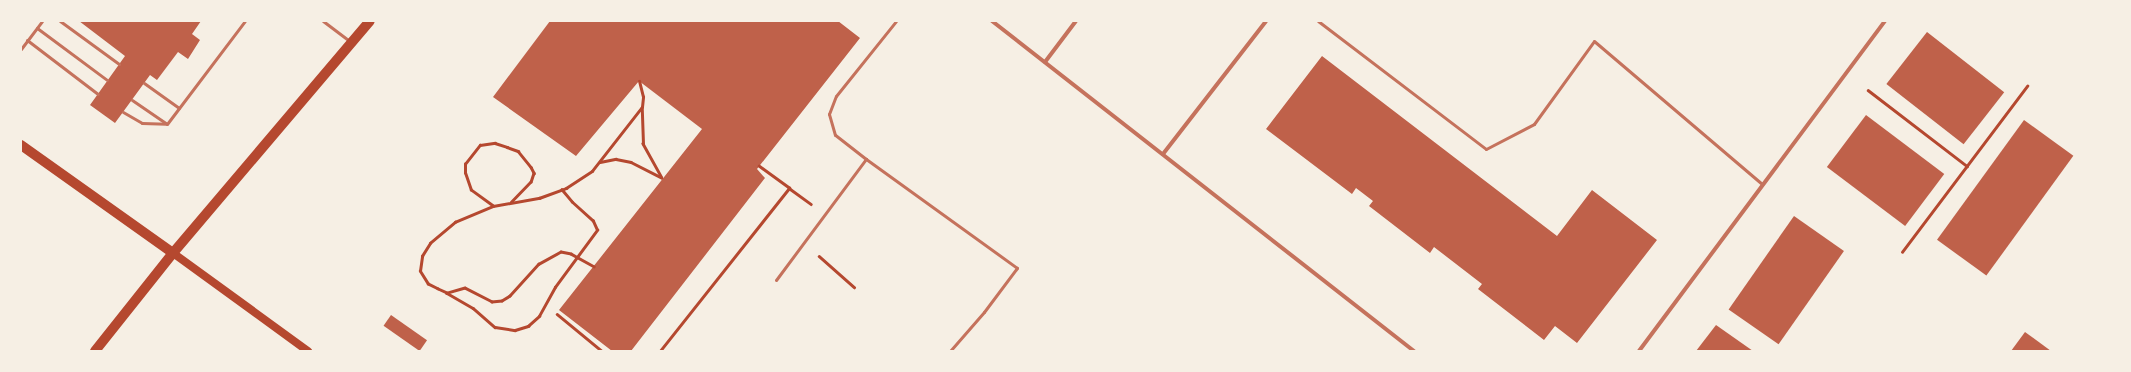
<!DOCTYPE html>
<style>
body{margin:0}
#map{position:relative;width:2131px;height:372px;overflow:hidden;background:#f6efe4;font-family:Quicksand,sans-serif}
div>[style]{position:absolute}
.building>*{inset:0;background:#bf614a;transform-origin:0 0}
.path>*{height:2.5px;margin:-1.25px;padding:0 1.25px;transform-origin:1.25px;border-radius:1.25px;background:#b5482f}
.service>*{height:3px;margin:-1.5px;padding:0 1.5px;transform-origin:1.5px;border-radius:1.5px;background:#c5725c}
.minor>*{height:4px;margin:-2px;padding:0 2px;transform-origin:2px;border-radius:2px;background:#c5725c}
.secondary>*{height:8px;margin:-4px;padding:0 4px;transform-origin:4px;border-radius:4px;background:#b5482f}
.primary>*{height:10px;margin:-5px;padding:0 5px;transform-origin:5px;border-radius:5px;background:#b5482f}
span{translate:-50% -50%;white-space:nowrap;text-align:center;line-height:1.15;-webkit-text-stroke:3.5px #f6efe4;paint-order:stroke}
.frame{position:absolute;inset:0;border:22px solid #f6efe4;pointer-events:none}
</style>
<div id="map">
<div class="building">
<i style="clip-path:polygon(79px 21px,201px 21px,192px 34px,200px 40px,188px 59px,178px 52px,157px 80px,150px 75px,115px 123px,90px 105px,125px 56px)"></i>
<i style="clip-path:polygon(550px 21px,838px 21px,860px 38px,757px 169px,765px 178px,631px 351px,612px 351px,559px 310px,702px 129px,639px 81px,576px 156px,493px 97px)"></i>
<i style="left:1927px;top:32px;width:98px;height:66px;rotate:38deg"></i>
<i style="clip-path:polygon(1322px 56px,1557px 236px,1592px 190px,1657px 240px,1577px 343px,1555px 326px,1544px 340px,1478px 289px,1482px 284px,1434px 247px,1430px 253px,1369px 206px,1373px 201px,1356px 188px,1352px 194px,1266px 129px)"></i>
<i style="left:1866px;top:115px;width:98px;height:65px;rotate:37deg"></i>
<i style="left:2024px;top:120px;width:61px;height:148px;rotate:36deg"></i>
<i style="left:1794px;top:216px;width:61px;height:114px;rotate:35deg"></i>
<i style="left:391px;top:315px;width:44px;height:13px;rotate:35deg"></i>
<i style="clip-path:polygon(1716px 325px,1753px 351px,1696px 351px)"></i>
<i style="clip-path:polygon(2025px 332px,2051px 351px,2011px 351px)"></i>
</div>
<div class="path">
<i style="left:1868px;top:90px;width:125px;rotate:37.5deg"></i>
<i style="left:600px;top:162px;width:16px;rotate:-11deg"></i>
<i style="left:616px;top:159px;width:15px;rotate:11deg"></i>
<i style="left:631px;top:162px;width:34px;rotate:27deg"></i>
<i style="left:661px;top:177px;width:38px;rotate:-119deg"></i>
<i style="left:643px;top:144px;width:36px;rotate:-92deg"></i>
<i style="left:789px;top:188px;width:27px;rotate:36deg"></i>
<i style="left:493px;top:206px;width:27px;rotate:-144deg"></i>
<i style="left:471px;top:190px;width:18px;rotate:-109deg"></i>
<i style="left:465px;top:173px;width:9px;rotate:-90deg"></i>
<i style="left:465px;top:164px;width:24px;rotate:-52deg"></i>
<i style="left:480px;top:145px;width:15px;rotate:-8deg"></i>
<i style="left:495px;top:143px;width:13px;rotate:18deg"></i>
<i style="left:507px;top:147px;width:12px;rotate:20deg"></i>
<i style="left:518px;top:151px;width:21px;rotate:51deg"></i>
<i style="left:531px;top:167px;width:7px;rotate:63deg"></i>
<i style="left:534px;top:173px;width:9px;rotate:108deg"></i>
<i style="left:531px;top:182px;width:28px;rotate:134deg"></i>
<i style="left:1902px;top:252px;width:208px;rotate:-53deg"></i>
<i style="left:819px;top:256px;width:47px;rotate:41.5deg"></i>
<i style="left:594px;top:267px;width:26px;rotate:-151deg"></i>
<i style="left:571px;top:254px;width:10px;rotate:-169deg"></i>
<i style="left:561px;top:252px;width:25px;rotate:151deg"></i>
<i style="left:539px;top:264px;width:43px;rotate:132.2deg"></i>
<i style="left:510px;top:296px;width:9px;rotate:148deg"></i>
<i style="left:502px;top:301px;width:10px;rotate:174deg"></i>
<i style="left:492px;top:302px;width:30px;rotate:-153deg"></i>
<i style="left:465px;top:288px;width:19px;rotate:164deg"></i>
<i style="left:447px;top:293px;width:10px;rotate:-156deg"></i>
<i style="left:438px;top:289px;width:11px;rotate:-153deg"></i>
<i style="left:428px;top:284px;width:15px;rotate:-122deg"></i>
<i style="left:420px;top:271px;width:15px;rotate:-82deg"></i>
<i style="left:422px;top:256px;width:15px;rotate:-58deg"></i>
<i style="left:430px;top:243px;width:33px;rotate:-40deg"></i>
<i style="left:455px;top:222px;width:41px;rotate:-22.8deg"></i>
<i style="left:493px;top:206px;width:47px;rotate:-9.9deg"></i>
<i style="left:539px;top:198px;width:29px;rotate:-20deg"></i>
<i style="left:566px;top:188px;width:31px;rotate:-33deg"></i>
<i style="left:592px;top:171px;width:81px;rotate:-52deg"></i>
<i style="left:642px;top:107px;width:10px;rotate:-84deg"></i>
<i style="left:643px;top:97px;width:16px;rotate:-104deg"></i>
<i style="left:447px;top:293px;width:30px;rotate:30deg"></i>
<i style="left:473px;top:308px;width:29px;rotate:41deg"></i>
<i style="left:495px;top:327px;width:20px;rotate:9deg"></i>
<i style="left:515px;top:330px;width:14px;rotate:-17deg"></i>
<i style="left:528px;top:326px;width:15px;rotate:-42deg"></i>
<i style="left:539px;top:316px;width:33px;rotate:-61deg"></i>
<i style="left:555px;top:287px;width:71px;rotate:-53.6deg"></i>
<i style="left:597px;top:230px;width:10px;rotate:-114deg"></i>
<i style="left:593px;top:221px;width:28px;rotate:-138deg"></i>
<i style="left:572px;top:202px;width:16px;rotate:-130deg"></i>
<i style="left:557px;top:314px;width:58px;rotate:39.4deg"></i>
<i style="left:660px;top:351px;width:208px;rotate:-51.6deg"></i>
<i style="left:789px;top:188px;width:37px;rotate:-144deg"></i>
</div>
<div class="service">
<i style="left:60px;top:21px;width:73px;rotate:36.1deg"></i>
<i style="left:323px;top:21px;width:34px;rotate:37deg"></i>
<i style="left:1318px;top:21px;width:211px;rotate:37.3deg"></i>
<i style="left:1486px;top:149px;width:54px;rotate:-27.5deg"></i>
<i style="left:1534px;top:124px;width:102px;rotate:-54.1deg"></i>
<i style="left:1594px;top:41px;width:221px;rotate:40.4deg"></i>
<i style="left:37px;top:28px;width:87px;rotate:36.6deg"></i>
<i style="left:27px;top:40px;width:89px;rotate:37.3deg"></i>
<i style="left:21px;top:49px;width:35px;rotate:-53deg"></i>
<i style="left:144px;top:83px;width:43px;rotate:35.5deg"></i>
<i style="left:132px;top:100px;width:42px;rotate:34.4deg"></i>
<i style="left:167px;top:124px;width:129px;rotate:-52.9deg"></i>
<i style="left:123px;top:112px;width:22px;rotate:30deg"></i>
<i style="left:142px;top:123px;width:24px;rotate:2deg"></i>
<i style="left:866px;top:159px;width:186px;rotate:35.8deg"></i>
<i style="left:1017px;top:268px;width:55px;rotate:126.9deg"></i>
<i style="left:984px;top:312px;width:52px;rotate:131.1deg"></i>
<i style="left:776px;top:280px;width:151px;rotate:-53.4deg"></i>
<i style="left:866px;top:159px;width:39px;rotate:-142deg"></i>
<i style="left:835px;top:135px;width:22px;rotate:-106deg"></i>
<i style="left:829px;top:114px;width:19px;rotate:-69deg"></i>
<i style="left:836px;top:96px;width:96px;rotate:-51.3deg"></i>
</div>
<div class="minor">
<i style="left:992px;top:21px;width:536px;rotate:38.03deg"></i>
<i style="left:1045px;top:62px;width:51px;rotate:-52.9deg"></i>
<i style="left:1163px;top:154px;width:168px;rotate:-52.2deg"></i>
<i style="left:1639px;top:351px;width:412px;rotate:-53.3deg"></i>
</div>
<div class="secondary">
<i style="left:173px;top:253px;width:167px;rotate:36deg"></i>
</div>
<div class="primary">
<i style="left:21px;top:145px;width:186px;rotate:35.4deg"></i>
<i style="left:95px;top:351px;width:125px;rotate:-51.5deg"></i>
<i style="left:173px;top:253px;width:304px;rotate:-49.7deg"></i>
</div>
<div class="frame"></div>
</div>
